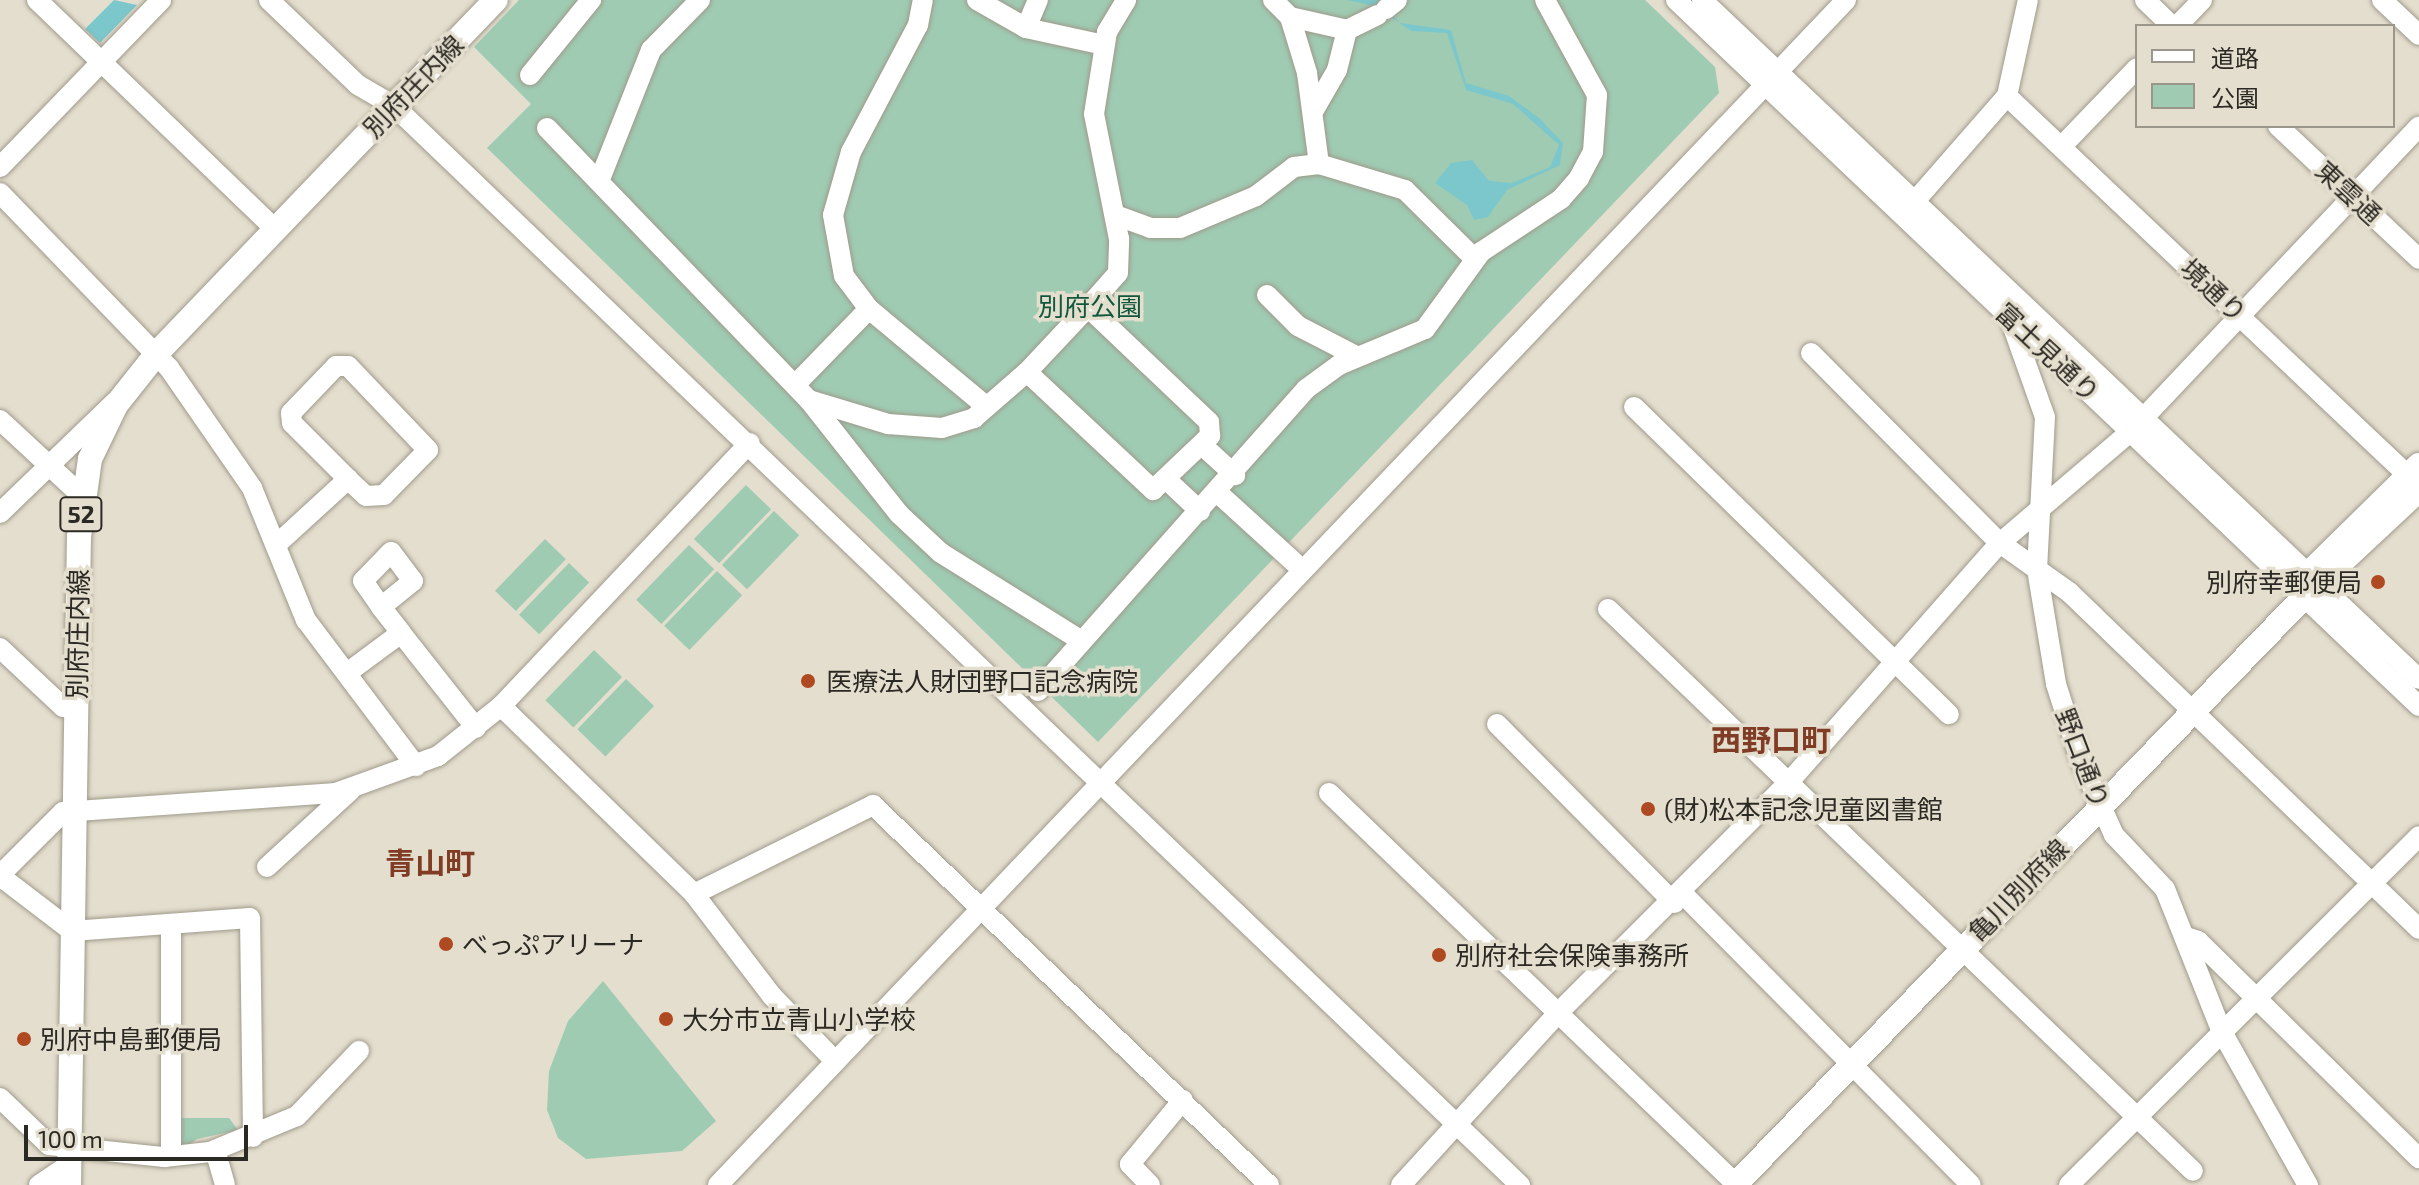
<!DOCTYPE html>
<meta charset="utf-8">
<style>
body{margin:0}
#map{position:relative;width:2419px;height:1185px;overflow:hidden;background:#e4dece;font-family:"Exo 2","Noto Sans JP",sans-serif}
div>[style]{position:absolute}
.green>*{inset:0;background:#9fcbb3;transform-origin:0 0}
.water>*{inset:0;background:#7cc7cb}
.roads{filter:drop-shadow(0 0 2px #9f9a8b) drop-shadow(0 0 2px #9f9a8b)}
.minor>*{height:20px;margin:-10px;padding:0 10px;transform-origin:10px;border-radius:10px;background:#fff}
.major>*{height:24px;margin:-12px;padding:0 12px;transform-origin:12px;border-radius:12px;background:#fff}
.dots>*{width:22px;height:22px;translate:-50% -50%;box-sizing:border-box;border:4px solid #e4dece;border-radius:50%}
span{translate:-50% -50%;white-space:nowrap;text-align:center;line-height:1.15;-webkit-text-stroke:7px #e4dece;paint-order:stroke}
.shield-label span{padding:2px 6px;background:#e4dece;border:2px solid;border-radius:6px;-webkit-text-stroke-width:0}
.shield-label{font-size:24px;color:#2b2923;font-weight:700}
.street-label{font-size:26px;color:#2b2923}
.park-label{font-size:26px;color:#10583c}
.poi-label{font-size:26px;color:#2b2923}
.right{translate:-100% -50%;text-align:right}
.left{translate:0 -50%;text-align:left}
.quarter-label{font-size:30px;color:#803c24;font-weight:700}
.legend{position:absolute;left:2135px;top:24px;width:260px;height:104px;box-sizing:border-box;background:#e4dece;border:2px solid #9a968a;margin:0;padding:10px 14px;list-style:none;font-size:24px;color:#2b2923}
.legend li{display:flex;align-items:center;gap:16px;height:40px}
.legend b{width:40px;border:2px solid #9a968a}
.scale{position:absolute;left:24px;top:1125px;width:224px;height:36px;box-sizing:border-box;border:4px solid #2b2923;border-top:0;padding-left:10px;font-size:24px;line-height:28px;white-space:nowrap;color:#2b2923;-webkit-text-stroke:6px #e4dece;paint-order:stroke}
</style>
<div id="map">
<div class="green">
<i style="clip-path:polygon(519px 0,1645px 0,1715px 67px,1719px 93px,1098px 742px,487px 148px,531px 104px,474px 47px)"></i>
<i style="left:746px;top:485px;width:35px;height:75px;rotate:44deg"></i>
<i style="left:774px;top:511px;width:35px;height:75px;rotate:44deg"></i>
<i style="left:545px;top:539px;width:29px;height:72px;rotate:44deg"></i>
<i style="left:689px;top:545px;width:35px;height:76px;rotate:44deg"></i>
<i style="left:569px;top:563px;width:28px;height:72px;rotate:44deg"></i>
<i style="left:717px;top:571px;width:35px;height:76px;rotate:44deg"></i>
<i style="left:594px;top:650px;width:39px;height:70px;rotate:44deg"></i>
<i style="left:626px;top:679px;width:39px;height:70px;rotate:44deg"></i>
<i style="clip-path:polygon(603px 981px,716px 1121px,682px 1151px,586px 1159px,558px 1138px,547px 1110px,549px 1071px,568px 1021px)"></i>
<i style="clip-path:polygon(173px 1118px,229px 1118px,238px 1130px,197px 1139px,177px 1153px)"></i>
</div>
<div class="water">
<i style="clip-path:polygon(114px 0,137px 5px,100px 43px,85px 29px)"></i>
<i style="clip-path:polygon(1347px 0,1379px 0,1400px 23px,1451px 30px,1466px 83px,1509px 96px,1539px 118px,1563px 143px,1560px 165px,1507px 190px,1488px 217px,1474px 220px,1467px 205px,1435px 183px,1451px 163px,1472px 160px,1489px 181px,1512px 183px,1550px 167px,1559px 145px,1513px 104px,1466px 90px,1447px 33px,1411px 31px,1375px 6px)"></i>
</div>
<div class="roads">
<div class="minor">
<i style="left:37px;top:0;width:320px;rotate:43.9deg"></i>
<i style="left:269px;top:0;width:123px;rotate:43.7deg"></i>
<i style="left:358px;top:85px;width:42px;rotate:30.3deg"></i>
<i style="left:394px;top:106px;width:1560px;rotate:43.78deg"></i>
<i style="left:977px;top:0;width:56px;rotate:29.7deg"></i>
<i style="left:1026px;top:28px;width:80px;rotate:12.3deg"></i>
<i style="left:1273px;top:0;width:24px;rotate:45deg"></i>
<i style="left:1290px;top:17px;width:59px;rotate:73.1deg"></i>
<i style="left:1307px;top:73px;width:92px;rotate:82.5deg"></i>
<i style="left:1319px;top:164px;width:90px;rotate:16.8deg"></i>
<i style="left:1405px;top:190px;width:98px;rotate:44.6deg"></i>
<i style="left:1676px;top:0;width:1025px;rotate:43.54deg"></i>
<i style="left:1702px;top:0;width:987px;rotate:43.44deg"></i>
<i style="left:2145px;top:0;width:37px;rotate:44deg"></i>
<i style="left:2382px;top:0;width:51px;rotate:43.4deg"></i>
<i style="left:1386px;top:9px;width:14px;rotate:-39deg"></i>
<i style="left:1290px;top:17px;width:58px;rotate:12.8deg"></i>
<i style="left:1347px;top:30px;width:34px;rotate:-26deg"></i>
<i style="left:2177px;top:26px;width:36px;rotate:-46deg"></i>
<i style="left:1026px;top:28px;width:30px;rotate:-67deg"></i>
<i style="left:530px;top:75px;width:97px;rotate:-50.9deg"></i>
<i style="left:2007px;top:96px;width:567px;rotate:43.43deg"></i>
<i style="left:1314px;top:110px;width:46px;rotate:-60.1deg"></i>
<i style="left:1337px;top:70px;width:41px;rotate:-76deg"></i>
<i style="left:2278px;top:126px;width:194px;rotate:43.3deg"></i>
<i style="left:547px;top:128px;width:378px;rotate:46.1deg"></i>
<i style="left:809px;top:400px;width:145px;rotate:51.7deg"></i>
<i style="left:899px;top:514px;width:57px;rotate:42.9deg"></i>
<i style="left:941px;top:553px;width:166px;rotate:32deg"></i>
<i style="left:2062px;top:146px;width:108px;rotate:-46.1deg"></i>
<i style="left:0;top:167px;width:232px;rotate:-46deg"></i>
<i style="left:600px;top:179px;width:139px;rotate:-68.4deg"></i>
<i style="left:651px;top:50px;width:70px;rotate:-45.6deg"></i>
<i style="left:0;top:193px;width:243px;rotate:46deg"></i>
<i style="left:169px;top:368px;width:146px;rotate:55.3deg"></i>
<i style="left:252px;top:488px;width:143px;rotate:67.8deg"></i>
<i style="left:306px;top:620px;width:183px;rotate:53deg"></i>
<i style="left:1908px;top:209px;width:150px;rotate:-48.8deg"></i>
<i style="left:2007px;top:96px;width:98px;rotate:-77.7deg"></i>
<i style="left:1115px;top:215px;width:37px;rotate:20deg"></i>
<i style="left:1150px;top:228px;width:30px"></i>
<i style="left:1180px;top:228px;width:82px;rotate:-22.8deg"></i>
<i style="left:1256px;top:196px;width:48px;rotate:-37.3deg"></i>
<i style="left:1294px;top:167px;width:25px;rotate:-7deg"></i>
<i style="left:1267px;top:295px;width:44px;rotate:45deg"></i>
<i style="left:1298px;top:326px;width:65px;rotate:27.3deg"></i>
<i style="left:869px;top:309px;width:153px;rotate:39.7deg"></i>
<i style="left:2009px;top:316px;width:107px;rotate:70.4deg"></i>
<i style="left:2045px;top:417px;width:152px;rotate:93deg"></i>
<i style="left:2037px;top:569px;width:117px;rotate:80.6deg"></i>
<i style="left:2056px;top:684px;width:79px;rotate:72.3deg"></i>
<i style="left:2080px;top:759px;width:83px;rotate:65.9deg"></i>
<i style="left:2114px;top:835px;width:74px;rotate:46.6deg"></i>
<i style="left:2165px;top:889px;width:154px;rotate:68.3deg"></i>
<i style="left:2222px;top:1032px;width:176px;rotate:60.7deg"></i>
<i style="left:1811px;top:353px;width:268px;rotate:45.2deg"></i>
<i style="left:2000px;top:543px;width:85px;rotate:35.4deg"></i>
<i style="left:2069px;top:592px;width:486px;rotate:43.9deg"></i>
<i style="left:1027px;top:372px;width:89px;rotate:-46.8deg"></i>
<i style="left:795px;top:385px;width:106px;rotate:-45.8deg"></i>
<i style="left:869px;top:309px;width:41px;rotate:-127.1deg"></i>
<i style="left:844px;top:276px;width:62px;rotate:-100.2deg"></i>
<i style="left:833px;top:215px;width:66px;rotate:-74.1deg"></i>
<i style="left:851px;top:152px;width:144px;rotate:-62.2deg"></i>
<i style="left:918px;top:25px;width:25px;rotate:-79deg"></i>
<i style="left:809px;top:400px;width:83px;rotate:16.9deg"></i>
<i style="left:888px;top:424px;width:54px;rotate:4.2deg"></i>
<i style="left:942px;top:428px;width:34px;rotate:-17deg"></i>
<i style="left:974px;top:418px;width:70px;rotate:-41deg"></i>
<i style="left:1027px;top:372px;width:173px;rotate:43.1deg"></i>
<i style="left:1153px;top:490px;width:79px;rotate:-43.5deg"></i>
<i style="left:1210px;top:436px;width:14px;rotate:-94deg"></i>
<i style="left:1209px;top:422px;width:167px;rotate:-136.5deg"></i>
<i style="left:1088px;top:307px;width:45px;rotate:-48.6deg"></i>
<i style="left:1118px;top:273px;width:34px;rotate:-88deg"></i>
<i style="left:1119px;top:239px;width:127px;rotate:-101.3deg"></i>
<i style="left:1094px;top:114px;width:83px;rotate:-81deg"></i>
<i style="left:1107px;top:32px;width:37px;rotate:-59deg"></i>
<i style="left:1634px;top:407px;width:440px;rotate:44.3deg"></i>
<i style="left:0;top:420px;width:112px;rotate:42.8deg"></i>
<i style="left:1202px;top:445px;width:45px;rotate:42.3deg"></i>
<i style="left:1168px;top:481px;width:44px;rotate:43.2deg"></i>
<i style="left:1218px;top:493px;width:104px;rotate:42.3deg"></i>
<i style="left:0;top:513px;width:160px;rotate:-44deg"></i>
<i style="left:276px;top:545px;width:98px;rotate:-42.5deg"></i>
<i style="left:348px;top:479px;width:79px;rotate:-135deg"></i>
<i style="left:292px;top:423px;width:10px;rotate:-96deg"></i>
<i style="left:291px;top:413px;width:65px;rotate:-46.2deg"></i>
<i style="left:336px;top:366px;width:12px"></i>
<i style="left:348px;top:366px;width:116px;rotate:46.4deg"></i>
<i style="left:428px;top:450px;width:63px;rotate:134.4deg"></i>
<i style="left:384px;top:495px;width:18px;rotate:177deg"></i>
<i style="left:366px;top:496px;width:25px;rotate:-137deg"></i>
<i style="left:381px;top:607px;width:41px;rotate:-39.1deg"></i>
<i style="left:413px;top:581px;width:36px;rotate:-127deg"></i>
<i style="left:391px;top:552px;width:40px;rotate:134deg"></i>
<i style="left:363px;top:581px;width:32px;rotate:55deg"></i>
<i style="left:381px;top:607px;width:33px;rotate:52deg"></i>
<i style="left:401px;top:633px;width:121px;rotate:51.7deg"></i>
<i style="left:1608px;top:609px;width:811px;rotate:43.85deg"></i>
<i style="left:0;top:648px;width:86px;rotate:43.1deg"></i>
<i style="left:63px;top:707px;width:13px;rotate:4deg"></i>
<i style="left:347px;top:673px;width:67px;rotate:-36.5deg"></i>
<i style="left:1038px;top:691px;width:404px;rotate:-48.4deg"></i>
<i style="left:1306px;top:389px;width:41px;rotate:-36deg"></i>
<i style="left:1339px;top:365px;width:93px;rotate:-22.7deg"></i>
<i style="left:1425px;top:329px;width:95px;rotate:-54deg"></i>
<i style="left:1481px;top:252px;width:96px;rotate:-33.5deg"></i>
<i style="left:1561px;top:199px;width:28px;rotate:-49deg"></i>
<i style="left:1579px;top:178px;width:30px;rotate:-62deg"></i>
<i style="left:1593px;top:152px;width:57px;rotate:-86deg"></i>
<i style="left:1597px;top:95px;width:108px;rotate:-118.7deg"></i>
<i style="left:501px;top:706px;width:269px;rotate:44.2deg"></i>
<i style="left:694px;top:894px;width:128px;rotate:52.6deg"></i>
<i style="left:772px;top:996px;width:91px;rotate:45.9deg"></i>
<i style="left:1497px;top:724px;width:252px;rotate:45.3deg"></i>
<i style="left:1329px;top:793px;width:566px;rotate:43.85deg"></i>
<i style="left:267px;top:867px;width:114px;rotate:-42.5deg"></i>
<i style="left:0;top:875px;width:89px;rotate:-45deg"></i>
<i style="left:63px;top:812px;width:274px;rotate:-4deg"></i>
<i style="left:336px;top:793px;width:109px;rotate:-19.9deg"></i>
<i style="left:438px;top:756px;width:80px;rotate:-38.4deg"></i>
<i style="left:501px;top:706px;width:362px;rotate:-46.6deg"></i>
<i style="left:0;top:876px;width:91px;rotate:37.4deg"></i>
<i style="left:72px;top:931px;width:178px;rotate:-4.2deg"></i>
<i style="left:250px;top:918px;width:219px;rotate:89.2deg"></i>
<i style="left:694px;top:894px;width:200px;rotate:-26.4deg"></i>
<i style="left:873px;top:805px;width:549px;rotate:43.82deg"></i>
<i style="left:1683px;top:894px;width:409px;rotate:45.3deg"></i>
<i style="left:2186px;top:937px;width:13px;rotate:18deg"></i>
<i style="left:2198px;top:941px;width:310px;rotate:44.5deg"></i>
<i style="left:0;top:1098px;width:68px;rotate:43.8deg"></i>
<i style="left:49px;top:1145px;width:116px;rotate:6deg"></i>
<i style="left:164px;top:1157px;width:46px;rotate:-6.2deg"></i>
<i style="left:210px;top:1152px;width:94px;rotate:-22.5deg"></i>
<i style="left:297px;top:1116px;width:90px;rotate:-46.4deg"></i>
<i style="left:215px;top:1150px;width:36px;rotate:74deg"></i>
<i style="left:171px;top:1156px;width:232px;rotate:-90deg"></i>
<i style="left:39px;top:1185px;width:34px;rotate:-34deg"></i>
<i style="left:718px;top:1185px;width:1636px;rotate:-46.41deg"></i>
<i style="left:1150px;top:1185px;width:29px;rotate:-134deg"></i>
<i style="left:1130px;top:1164px;width:83px;rotate:-50.4deg"></i>
<i style="left:1401px;top:1185px;width:233px;rotate:-47.6deg"></i>
<i style="left:1558px;top:1013px;width:327px;rotate:-45deg"></i>
<i style="left:1789px;top:782px;width:319px;rotate:-48.6deg"></i>
<i style="left:2000px;top:543px;width:172px;rotate:-40.5deg"></i>
<i style="left:2131px;top:431px;width:419px;rotate:-46.6deg"></i>
<i style="left:2069px;top:1185px;width:494px;rotate:-44.9deg"></i>
</div>
<div class="major">
<i style="left:2303px;top:598px;width:26px;rotate:-77deg"></i>
<i style="left:2309px;top:573px;width:154px;rotate:-44.5deg"></i>
<i style="left:69px;top:1185px;width:648px;rotate:-89.12deg"></i>
<i style="left:79px;top:537px;width:79px;rotate:-82deg"></i>
<i style="left:90px;top:459px;width:60px;rotate:-64.3deg"></i>
<i style="left:116px;top:405px;width:68px;rotate:-51.6deg"></i>
<i style="left:158px;top:352px;width:488px;rotate:-46.2deg"></i>
<i style="left:1735px;top:1185px;width:817px;rotate:-45.94deg"></i>
<i style="left:2303px;top:598px;width:158px;rotate:-43deg"></i>
</div>
</div>
<div class="dots">
<i style="left:2378px;top:582px;background:#af4921"></i>
<i style="left:808px;top:681px;background:#af4921"></i>
<i style="left:1648px;top:809px;background:#af4921"></i>
<i style="left:446px;top:944px;background:#af4921"></i>
<i style="left:1439px;top:955px;background:#af4921"></i>
<i style="left:666px;top:1019px;background:#af4921"></i>
<i style="left:24px;top:1039px;background:#af4921"></i>
</div>
<div class="shield-label">
<span style="left:81px;top:514px">52</span>
</div>
<div class="street-label">
<span style="left:413px;top:86px;rotate:-46deg">別府庄内線</span>
<span style="left:2349px;top:192px;rotate:43deg">東雲通</span>
<span style="left:2214px;top:290px;rotate:43deg">境通り</span>
<span style="left:2048px;top:352px;rotate:43deg">富士見通り</span>
<span style="left:77px;top:634px;rotate:-89deg">別府庄内線</span>
<span style="left:2083px;top:758px;rotate:69deg">野口通り</span>
<span style="left:2018px;top:890px;rotate:-46deg">亀川別府線</span>
</div>
<div class="park-label">
<span style="left:1090px;top:306px">別府公園</span>
</div>
<div class="poi-label">
<span class="right" style="left:2362px;top:582px">別府幸郵便局</span>
<span class="left" style="left:826px;top:681px">医療法人財団野口記念病院</span>
<span class="left" style="left:1664px;top:809px">(財)松本記念児童図書館</span>
<span class="left" style="left:462px;top:944px">べっぷアリーナ</span>
<span class="left" style="left:1455px;top:955px">別府社会保険事務所</span>
<span class="left" style="left:682px;top:1019px">大分市立青山小学校</span>
<span class="left" style="left:40px;top:1039px">別府中島郵便局</span>
</div>
<div class="quarter-label">
<span style="left:1771px;top:739px">西野口町</span>
<span style="left:430px;top:862px">青山町</span>
</div>
<ul class="legend">
<li><b style="height:10px;background:#fff"></b>道路</li>
<li><b style="height:22px;background:#9fcbb3"></b>公園</li>
</ul>
<div class="scale">100 m</div>
</div>
